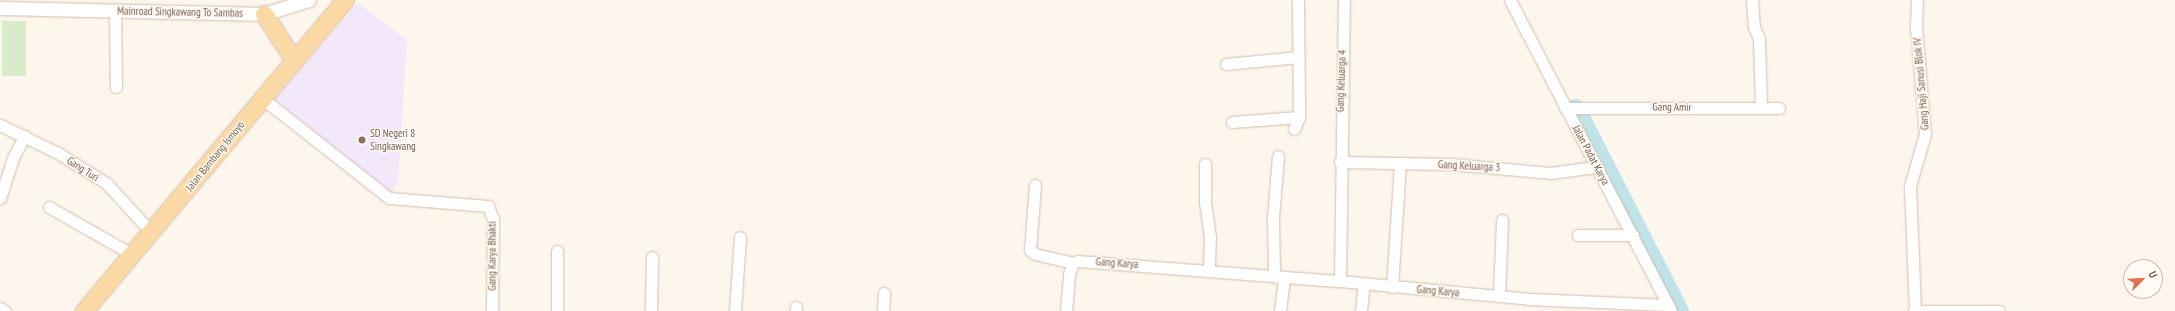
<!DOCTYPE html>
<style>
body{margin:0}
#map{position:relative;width:2175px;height:311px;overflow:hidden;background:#fdf6ec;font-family:"PT Sans Narrow",sans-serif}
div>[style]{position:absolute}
.education>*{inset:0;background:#f3e8fa}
.green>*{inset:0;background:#d8ecc9;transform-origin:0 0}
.river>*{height:21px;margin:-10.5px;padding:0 10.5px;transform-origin:10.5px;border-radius:10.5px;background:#bfe3e8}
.roads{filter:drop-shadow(0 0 1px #d1beb0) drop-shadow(0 0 1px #d1beb0)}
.minor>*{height:11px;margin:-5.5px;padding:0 5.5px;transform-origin:5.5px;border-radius:5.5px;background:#fff}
.tertiary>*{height:13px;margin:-6.5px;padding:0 6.5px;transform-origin:6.5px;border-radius:6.5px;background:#fff}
.primary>*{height:17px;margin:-8.5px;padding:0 8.5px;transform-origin:8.5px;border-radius:8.5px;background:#fbd9a5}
.dots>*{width:11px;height:11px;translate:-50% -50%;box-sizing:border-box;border:2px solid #fffaf3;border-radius:50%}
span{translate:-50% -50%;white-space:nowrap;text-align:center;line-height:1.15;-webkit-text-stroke:3px #fffaf3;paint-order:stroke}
.street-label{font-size:11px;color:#7a5c4d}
.education-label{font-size:11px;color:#785e54}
.left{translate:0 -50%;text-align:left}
.north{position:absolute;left:2123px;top:259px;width:40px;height:40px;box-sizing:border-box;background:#fffaf3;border:1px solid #cabbb1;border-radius:50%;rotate:66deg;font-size:11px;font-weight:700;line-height:16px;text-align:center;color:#7a5c4d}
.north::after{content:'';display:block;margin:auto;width:14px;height:18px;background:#e76f51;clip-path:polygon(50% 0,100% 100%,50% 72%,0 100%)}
</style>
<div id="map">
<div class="education">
<i style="clip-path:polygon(358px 3px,407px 40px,398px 182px,389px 196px,275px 99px)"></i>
</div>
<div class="green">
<i style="left:2px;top:21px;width:24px;height:55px"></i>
</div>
<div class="river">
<i style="left:1575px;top:109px;width:227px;rotate:63deg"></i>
</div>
<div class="roads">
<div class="minor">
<i style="left:1510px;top:0;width:349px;rotate:62.6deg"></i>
<i style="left:1752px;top:0;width:27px;rotate:86deg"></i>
<i style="left:1754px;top:27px;width:13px;rotate:67deg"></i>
<i style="left:1759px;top:39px;width:69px;rotate:88.3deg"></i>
<i style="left:115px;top:10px;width:77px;rotate:89.3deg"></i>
<i style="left:1226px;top:64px;width:73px;rotate:-5.5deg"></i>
<i style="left:262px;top:98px;width:162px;rotate:38.2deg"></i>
<i style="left:389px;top:198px;width:99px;rotate:4.6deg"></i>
<i style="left:488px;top:206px;width:14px;rotate:69deg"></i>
<i style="left:493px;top:219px;width:92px;rotate:90.6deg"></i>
<i style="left:1565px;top:108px;width:214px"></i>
<i style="left:1232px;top:122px;width:67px;rotate:-4.3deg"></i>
<i style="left:0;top:125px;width:64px;rotate:25.8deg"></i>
<i style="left:58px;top:153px;width:57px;rotate:32deg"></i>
<i style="left:106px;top:183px;width:68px;rotate:47.4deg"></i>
<i style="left:1294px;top:129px;width:13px;rotate:-67deg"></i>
<i style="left:1299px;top:117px;width:117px;rotate:-90.5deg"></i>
<i style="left:1340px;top:162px;width:110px;rotate:1deg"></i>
<i style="left:1450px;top:164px;width:100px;rotate:5.1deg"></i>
<i style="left:1550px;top:173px;width:46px;rotate:-7.4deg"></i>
<i style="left:1205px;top:164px;width:38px;rotate:90deg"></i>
<i style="left:1205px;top:202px;width:34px;rotate:82deg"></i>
<i style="left:1210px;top:236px;width:34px;rotate:92deg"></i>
<i style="left:1035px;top:185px;width:65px;rotate:94.4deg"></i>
<i style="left:1030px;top:250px;width:6px;rotate:39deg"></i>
<i style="left:1035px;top:254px;width:39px;rotate:13deg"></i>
<i style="left:0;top:198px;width:42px;rotate:-72deg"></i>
<i style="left:13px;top:158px;width:25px;rotate:-63deg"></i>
<i style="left:49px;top:207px;width:97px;rotate:29.7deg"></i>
<i style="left:1578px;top:235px;width:55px"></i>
<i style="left:557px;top:251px;width:60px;rotate:90deg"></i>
<i style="left:1277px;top:277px;width:7px;rotate:-117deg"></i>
<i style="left:1274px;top:271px;width:53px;rotate:-91.1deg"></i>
<i style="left:1273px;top:218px;width:62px;rotate:-85.4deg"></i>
<i style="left:1340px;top:281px;width:281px;rotate:-89.2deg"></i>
<i style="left:1392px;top:287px;width:124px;rotate:-86.3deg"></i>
<i style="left:1499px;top:296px;width:76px;rotate:-87.7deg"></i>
<i style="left:0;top:308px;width:6px;rotate:31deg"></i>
<i style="left:1915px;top:310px;width:124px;rotate:-92.3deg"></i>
<i style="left:1910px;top:186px;width:54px;rotate:-73.9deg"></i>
<i style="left:1925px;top:134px;width:107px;rotate:-94.8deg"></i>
<i style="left:1916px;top:27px;width:27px;rotate:-88deg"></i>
<i style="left:651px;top:311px;width:54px;rotate:-88.9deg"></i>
<i style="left:735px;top:311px;width:74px;rotate:-86.1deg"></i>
<i style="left:796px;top:311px;width:4px;rotate:-90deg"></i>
<i style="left:883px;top:311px;width:18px;rotate:-87deg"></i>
<i style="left:1066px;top:311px;width:37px;rotate:-85deg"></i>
<i style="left:1069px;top:274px;width:12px;rotate:-70deg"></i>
<i style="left:1073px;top:263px;width:5px;rotate:-22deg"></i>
<i style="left:1078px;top:261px;width:263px;rotate:4.4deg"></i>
<i style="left:1340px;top:281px;width:190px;rotate:5.4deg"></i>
<i style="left:1529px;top:299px;width:139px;rotate:2.5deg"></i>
<i style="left:1280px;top:311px;width:34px;rotate:-83deg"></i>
<i style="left:1361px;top:311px;width:27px;rotate:-84deg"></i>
<i style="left:1914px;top:311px;width:85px"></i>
</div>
<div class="tertiary">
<i style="left:0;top:8px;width:264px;rotate:1.3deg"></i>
<i style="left:264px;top:14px;width:47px;rotate:-17.3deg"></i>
</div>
<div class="primary">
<i style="left:264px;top:14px;width:55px;rotate:56.9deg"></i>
<i style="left:84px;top:311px;width:406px;rotate:-50deg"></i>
</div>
</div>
<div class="dots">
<i style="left:362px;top:140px;background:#8d6e63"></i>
</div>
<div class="street-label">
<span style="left:180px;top:12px;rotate:1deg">Mainroad Singkawang To Sambas</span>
<span style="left:1341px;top:81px;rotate:-88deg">Gang Keluarga 4</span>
<span style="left:1921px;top:84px;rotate:-95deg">Gang Haji Sanusi Blok IV</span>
<span style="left:1672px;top:107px;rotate:1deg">Gang Amir</span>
<span style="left:1591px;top:155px;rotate:62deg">Jalan Padat Karya</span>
<span style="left:215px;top:156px;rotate:-51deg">Jalan Bambang Ismoyo</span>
<span style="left:1469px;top:166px;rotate:3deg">Gang Keluarga 3</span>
<span style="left:83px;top:169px;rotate:33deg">Gang Turi</span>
<span style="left:492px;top:256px;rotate:-90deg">Gang Karya Bhakti</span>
<span style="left:1117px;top:263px;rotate:4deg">Gang Karya</span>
<span style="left:1438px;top:291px;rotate:5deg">Gang Karya</span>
</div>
<div class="education-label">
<span class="left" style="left:370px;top:140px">SD Negeri 8<br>Singkawang</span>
</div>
<div class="north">U</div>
</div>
